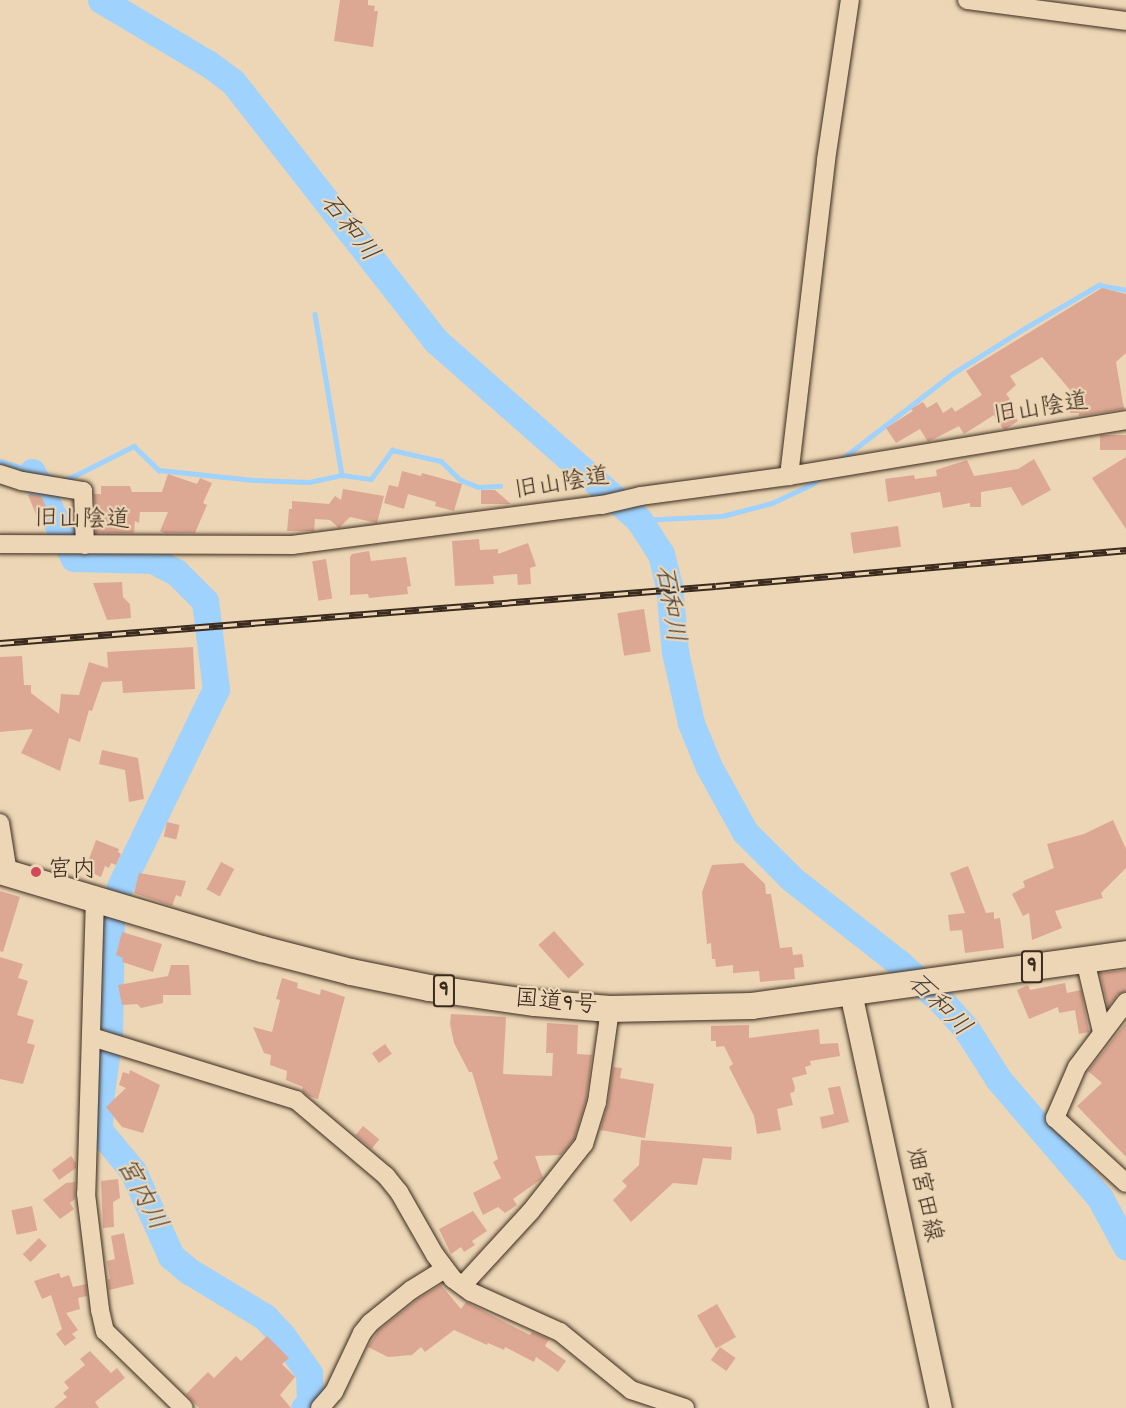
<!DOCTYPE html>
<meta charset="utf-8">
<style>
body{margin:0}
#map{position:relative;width:1126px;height:1408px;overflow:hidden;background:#ecd6b5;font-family:Dekko,"Klee One",sans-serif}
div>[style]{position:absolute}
.stream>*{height:4.5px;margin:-2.25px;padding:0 2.25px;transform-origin:2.25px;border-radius:2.25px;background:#9fd2fd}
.river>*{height:27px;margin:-13.5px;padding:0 13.5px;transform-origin:13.5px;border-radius:13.5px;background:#9fd2fd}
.building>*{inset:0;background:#dda893;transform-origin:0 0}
.roads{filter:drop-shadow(0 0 2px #3b2a1e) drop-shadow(0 0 2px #3b2a1e)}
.minor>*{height:18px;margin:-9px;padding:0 9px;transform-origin:9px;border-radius:9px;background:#ecd6b5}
.major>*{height:22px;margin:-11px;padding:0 11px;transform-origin:11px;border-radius:11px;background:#ecd6b5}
.highway>*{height:26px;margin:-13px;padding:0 13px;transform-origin:13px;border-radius:13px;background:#ecd6b5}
.rail>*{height:7px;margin-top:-3.5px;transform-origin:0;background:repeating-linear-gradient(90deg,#ecd6b5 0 14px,#3b2a1e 0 28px);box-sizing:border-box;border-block:2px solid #3b2a1e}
.dots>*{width:16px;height:16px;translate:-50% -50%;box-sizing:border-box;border:3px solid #ecd6b5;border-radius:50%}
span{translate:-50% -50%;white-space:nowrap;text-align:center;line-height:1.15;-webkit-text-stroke:4.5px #ecd6b5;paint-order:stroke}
.shield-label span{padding:2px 4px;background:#ecd6b5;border:2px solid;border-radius:4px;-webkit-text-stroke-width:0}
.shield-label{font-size:22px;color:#3b2a1e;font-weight:700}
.street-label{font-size:24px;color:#3b2a1e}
.poi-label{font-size:24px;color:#3b2a1e}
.left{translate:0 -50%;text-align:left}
.water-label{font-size:26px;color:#4a433f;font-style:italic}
</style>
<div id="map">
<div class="stream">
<i style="left:315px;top:314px;width:163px;rotate:80.5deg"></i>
<i style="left:0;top:461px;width:58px;rotate:17.2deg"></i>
<i style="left:839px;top:461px;width:143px;rotate:-37.6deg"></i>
<i style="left:952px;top:374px;width:86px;rotate:-32.2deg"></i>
<i style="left:1025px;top:328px;width:86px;rotate:-30.2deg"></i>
<i style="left:1099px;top:285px;width:27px;rotate:10deg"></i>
<i style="left:63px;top:479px;width:3px;rotate:18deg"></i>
<i style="left:66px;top:480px;width:76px;rotate:-26.6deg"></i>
<i style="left:134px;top:446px;width:35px;rotate:44deg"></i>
<i style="left:159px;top:470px;width:94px;rotate:6.1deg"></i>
<i style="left:252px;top:480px;width:57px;rotate:2deg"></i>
<i style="left:309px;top:482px;width:34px;rotate:-12deg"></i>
<i style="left:342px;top:475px;width:29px;rotate:8deg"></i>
<i style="left:371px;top:479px;width:36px;rotate:-54deg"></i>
<i style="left:392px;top:450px;width:50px;rotate:12.7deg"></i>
<i style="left:441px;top:461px;width:28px;rotate:44deg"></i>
<i style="left:461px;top:480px;width:18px;rotate:22deg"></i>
<i style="left:478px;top:487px;width:22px;rotate:-3deg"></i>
<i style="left:639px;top:520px;width:83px;rotate:-2.8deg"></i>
<i style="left:722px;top:516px;width:52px;rotate:-14.6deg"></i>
<i style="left:772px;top:503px;width:44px;rotate:-25.4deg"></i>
<i style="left:812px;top:484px;width:11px;rotate:-38deg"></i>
</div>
<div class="river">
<i style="left:101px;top:0;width:126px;rotate:30.7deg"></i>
<i style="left:209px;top:64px;width:30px;rotate:37deg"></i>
<i style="left:233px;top:82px;width:328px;rotate:51.9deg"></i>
<i style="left:435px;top:340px;width:272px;rotate:41.4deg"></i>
<i style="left:639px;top:520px;width:40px;rotate:57.1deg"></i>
<i style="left:661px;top:554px;width:32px;rotate:76deg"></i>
<i style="left:669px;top:585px;width:67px;rotate:84.9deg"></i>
<i style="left:675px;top:652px;width:73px;rotate:77.3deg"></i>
<i style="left:691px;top:723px;width:48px;rotate:67.8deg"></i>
<i style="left:709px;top:767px;width:74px;rotate:61deg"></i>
<i style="left:745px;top:832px;width:66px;rotate:45deg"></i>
<i style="left:792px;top:879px;width:135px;rotate:38.1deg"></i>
<i style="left:898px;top:962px;width:61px;rotate:42.3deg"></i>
<i style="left:943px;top:1003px;width:36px;rotate:48deg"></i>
<i style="left:967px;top:1030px;width:59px;rotate:57.4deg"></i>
<i style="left:999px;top:1080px;width:155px;rotate:49.4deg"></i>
<i style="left:1100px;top:1198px;width:55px;rotate:61.6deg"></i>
<i style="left:32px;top:472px;width:96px;rotate:64deg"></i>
<i style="left:74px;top:558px;width:79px;rotate:1.5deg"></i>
<i style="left:153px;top:560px;width:26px;rotate:28deg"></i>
<i style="left:176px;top:572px;width:41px;rotate:45deg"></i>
<i style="left:205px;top:601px;width:89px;rotate:82.9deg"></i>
<i style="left:216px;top:689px;width:220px;rotate:115.9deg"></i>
<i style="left:111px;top:919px;width:116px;rotate:91deg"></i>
<i style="left:109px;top:1035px;width:66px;rotate:97.9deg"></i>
<i style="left:100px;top:1100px;width:30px;rotate:92deg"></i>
<i style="left:99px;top:1130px;width:53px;rotate:50.3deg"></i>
<i style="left:133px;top:1171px;width:93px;rotate:65.9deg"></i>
<i style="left:171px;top:1256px;width:23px;rotate:40deg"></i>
<i style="left:189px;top:1271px;width:89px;rotate:31.2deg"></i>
<i style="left:265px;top:1317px;width:25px;rotate:47deg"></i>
<i style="left:282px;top:1335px;width:47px;rotate:54.6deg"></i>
<i style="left:309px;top:1373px;width:24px;rotate:88deg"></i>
<i style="left:310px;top:1397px;width:7px;rotate:98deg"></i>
<i style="left:309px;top:1404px;width:6px;rotate:141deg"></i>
</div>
<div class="building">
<i style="clip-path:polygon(340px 0,368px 0,368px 5px,375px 6px,374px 11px,378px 11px,373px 47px,334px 41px)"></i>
<i style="clip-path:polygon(1102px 288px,1126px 294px,1126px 353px,1116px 362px,1124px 409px,1079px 416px,1079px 413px,1070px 413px,1071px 391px,1042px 357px,1010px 376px,1016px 385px,1006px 394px,1010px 399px,1006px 402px,1018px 421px,1006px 429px,1003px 429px,994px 415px,964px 434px,959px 426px,928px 442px,920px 429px,896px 443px,886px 428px,913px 411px,911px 409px,923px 402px,927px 408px,937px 402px,943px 413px,952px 407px,955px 412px,982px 395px,966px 371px)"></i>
<i style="left:1126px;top:435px;width:15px;height:26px;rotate:90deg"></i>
<i style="clip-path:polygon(1126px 457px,1126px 529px,1092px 478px)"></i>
<i style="clip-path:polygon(1034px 459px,1051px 490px,1022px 506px,1011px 487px,981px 492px,981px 507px,970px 507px,970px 503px,943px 508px,940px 492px,888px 502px,885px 479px,914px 475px,915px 479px,937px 476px,936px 470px,967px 460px,974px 476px,1018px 469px)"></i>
<i style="clip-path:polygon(402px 471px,421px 476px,422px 473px,462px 484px,454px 511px,435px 506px,436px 502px,408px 494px,404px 509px,384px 503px,389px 485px,398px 487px)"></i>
<i style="clip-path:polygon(168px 474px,197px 484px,200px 478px,212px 483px,203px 503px,207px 505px,195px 533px,164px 533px,160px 531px,168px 512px,140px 512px,139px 523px,135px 521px,134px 533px,96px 533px,94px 494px,101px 494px,101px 486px,130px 486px,132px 492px,162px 492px)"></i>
<i style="clip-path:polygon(343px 489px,384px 496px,377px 523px,350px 517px,339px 528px,330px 520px,315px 519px,314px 531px,287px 531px,289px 509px,292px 509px,292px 501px,329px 504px,335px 496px,341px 500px)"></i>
<i style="clip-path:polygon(481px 490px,495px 490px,511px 504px,481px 504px)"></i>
<i style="clip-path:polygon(31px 494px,41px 496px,49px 513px,37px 517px,28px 495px)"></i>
<i style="left:898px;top:526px;width:21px;height:48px;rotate:82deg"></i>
<i style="clip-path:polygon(479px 539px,480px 550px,498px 549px,498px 554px,528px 543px,536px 566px,530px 568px,531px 584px,518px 585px,517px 574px,493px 576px,494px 584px,455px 586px,452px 541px)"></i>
<i style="clip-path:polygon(369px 551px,371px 561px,406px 557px,411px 586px,407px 587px,408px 594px,369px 598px,368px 594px,350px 595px,350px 557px,352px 554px)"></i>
<i style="left:326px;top:559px;width:40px;height:14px;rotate:81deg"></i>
<i style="clip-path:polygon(122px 582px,123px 597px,130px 604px,131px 618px,107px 620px,93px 583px)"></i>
<i style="left:644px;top:609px;width:43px;height:27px;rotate:81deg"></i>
<i style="clip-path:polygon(193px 647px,195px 689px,123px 693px,122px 681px,102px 682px,92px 711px,89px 710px,80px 742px,69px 738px,60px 771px,21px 753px,33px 729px,0 732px,0 657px,22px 656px,24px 685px,31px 685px,31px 693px,59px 714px,61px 694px,79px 695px,89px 662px,108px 668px,107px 652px)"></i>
<i style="clip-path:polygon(102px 750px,138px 758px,144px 799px,129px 802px,125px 770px,99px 764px)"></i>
<i style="clip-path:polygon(1113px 820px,1126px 849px,1126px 868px,1101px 893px,1103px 898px,1055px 911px,1062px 928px,1032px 940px,1029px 913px,1023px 916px,1012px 894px,1025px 887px,1023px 881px,1054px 868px,1047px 844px,1084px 834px)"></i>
<i style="left:167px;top:822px;width:13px;height:15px;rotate:13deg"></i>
<i style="clip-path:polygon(96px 840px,119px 849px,118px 852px,121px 854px,116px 865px,111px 863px,109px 868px,105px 866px,101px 877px,85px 870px)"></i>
<i style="left:221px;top:862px;width:15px;height:31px;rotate:28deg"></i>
<i style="clip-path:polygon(743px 863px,765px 884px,766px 894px,771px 894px,780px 948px,792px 947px,793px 955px,802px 954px,804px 967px,794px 968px,795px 979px,760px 982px,759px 971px,733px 973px,733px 965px,716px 967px,715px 959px,712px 959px,711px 943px,707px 944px,702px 892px,712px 865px)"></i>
<i style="clip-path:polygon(968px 866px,986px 913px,994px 912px,994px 919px,1000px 918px,1004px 948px,965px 953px,962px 930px,950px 931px,948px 915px,965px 913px,950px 873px)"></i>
<i style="clip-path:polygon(139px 873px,186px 881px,181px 897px,176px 895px,172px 906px,134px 893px)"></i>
<i style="clip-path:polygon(0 891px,20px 897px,3px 952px,0 951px)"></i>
<i style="left:554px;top:931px;width:45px;height:21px;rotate:48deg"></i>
<i style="clip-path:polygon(122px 932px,162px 944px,153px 972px,122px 962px,123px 958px,116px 955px)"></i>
<i style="clip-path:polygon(0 957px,23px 964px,18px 978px,28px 981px,17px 1015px,34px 1020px,27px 1043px,35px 1045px,23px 1084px,0 1079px)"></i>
<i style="clip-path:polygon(171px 965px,189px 965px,191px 995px,163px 995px,163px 1003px,141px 1008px,137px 1004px,122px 1005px,118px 985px,168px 976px)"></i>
<i style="clip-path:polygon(1126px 970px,1126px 991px,1117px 995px,1108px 1007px,1100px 973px)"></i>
<i style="clip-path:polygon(282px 978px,298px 983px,297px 988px,320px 995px,321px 989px,345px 997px,318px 1099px,309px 1096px,302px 1091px,303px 1087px,286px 1080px,287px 1071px,270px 1065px,271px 1055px,264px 1053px,253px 1027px,272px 1032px,280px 1000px,276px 999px)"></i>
<i style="clip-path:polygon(1065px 983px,1067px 993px,1081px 990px,1089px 1032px,1079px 1034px,1075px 1010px,1059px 1013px,1058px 1007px,1029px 1019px,1017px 990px,1028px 985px,1030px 990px)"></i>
<i style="clip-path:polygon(451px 1014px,506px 1017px,503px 1074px,552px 1076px,553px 1053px,546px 1053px,547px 1023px,578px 1025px,577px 1054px,592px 1055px,586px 1100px,574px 1139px,561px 1155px,535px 1156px,543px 1178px,513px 1199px,517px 1205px,505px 1213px,498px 1207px,483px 1215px,473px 1193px,501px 1178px,493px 1162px,498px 1159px,472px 1072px,469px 1072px,454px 1043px,450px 1024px)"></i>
<i style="clip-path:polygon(1126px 1023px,1126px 1157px,1077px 1106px,1102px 1083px,1088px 1071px)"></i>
<i style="clip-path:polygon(749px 1025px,749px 1038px,819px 1029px,820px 1044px,838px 1043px,840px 1056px,810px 1061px,811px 1065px,805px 1067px,807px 1074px,792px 1078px,795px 1087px,794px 1092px,790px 1093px,793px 1105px,777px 1109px,781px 1130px,757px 1134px,754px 1116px,729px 1067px,733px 1064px,724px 1046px,716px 1047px,716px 1041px,711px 1041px,711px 1026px)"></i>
<i style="left:385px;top:1044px;width:12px;height:16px;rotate:55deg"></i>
<i style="clip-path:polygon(613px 1067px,622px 1068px,620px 1078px,654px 1084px,645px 1138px,600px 1130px,608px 1104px)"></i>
<i style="clip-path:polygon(130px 1070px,160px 1085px,143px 1133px,122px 1127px,106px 1107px,126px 1088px,119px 1085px,123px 1072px,129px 1074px)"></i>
<i style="clip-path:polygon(840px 1086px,849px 1122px,822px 1129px,820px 1117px,834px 1114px,828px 1088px)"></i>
<i style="left:363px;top:1126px;width:21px;height:12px;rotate:39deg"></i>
<i style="clip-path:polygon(641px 1140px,732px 1147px,731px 1160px,703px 1158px,697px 1185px,673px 1183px,631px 1222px,613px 1200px,627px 1186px,622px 1181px,639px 1165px)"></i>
<i style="clip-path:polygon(71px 1156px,76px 1163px,76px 1168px,59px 1180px,52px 1170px)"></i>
<i style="clip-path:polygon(118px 1179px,120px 1198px,113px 1202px,114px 1227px,103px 1228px,101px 1181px)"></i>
<i style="clip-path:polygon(75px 1182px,75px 1199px,70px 1203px,74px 1209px,60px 1219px,43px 1200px,66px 1183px)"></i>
<i style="left:32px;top:1206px;width:25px;height:21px;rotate:78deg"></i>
<i style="clip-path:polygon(473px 1211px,487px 1231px,472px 1241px,475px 1245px,464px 1252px,461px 1247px,451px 1254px,439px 1229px)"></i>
<i style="clip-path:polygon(124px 1233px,134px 1284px,109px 1290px,108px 1279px,110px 1279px,107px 1261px,115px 1259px,111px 1236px)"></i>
<i style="left:39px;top:1238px;width:11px;height:23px;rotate:45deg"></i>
<i style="clip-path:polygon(59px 1273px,61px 1278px,69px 1275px,73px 1287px,86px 1284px,87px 1296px,78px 1298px,80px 1309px,66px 1313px,78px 1330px,72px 1334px,76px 1338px,65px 1346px,56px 1334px,62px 1329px,51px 1295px,42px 1299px,34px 1281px)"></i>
<i style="clip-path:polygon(441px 1285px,461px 1309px,466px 1302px,530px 1335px,532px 1332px,549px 1339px,545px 1346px,566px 1361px,558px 1372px,536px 1357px,534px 1362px,505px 1347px,504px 1350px,488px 1343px,487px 1345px,454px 1330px,425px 1352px,421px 1347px,412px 1355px,388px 1357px,368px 1347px,378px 1331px,418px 1299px)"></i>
<i style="left:717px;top:1304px;width:38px;height:23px;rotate:60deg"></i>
<i style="clip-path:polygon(267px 1336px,289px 1358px,282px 1364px,295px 1377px,280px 1395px,291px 1408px,199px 1408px,186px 1394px,208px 1372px,214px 1378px,236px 1356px,241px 1361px)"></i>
<i style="left:720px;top:1347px;width:19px;height:16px;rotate:35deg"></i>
<i style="clip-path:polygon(90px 1351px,111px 1373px,117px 1368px,125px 1378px,95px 1402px,99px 1408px,54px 1408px,67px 1397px,63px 1393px,69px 1388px,64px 1382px,85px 1365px,80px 1359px)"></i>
</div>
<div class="roads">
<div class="minor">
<i style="left:967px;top:0;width:160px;rotate:7.5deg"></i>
<i style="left:0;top:474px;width:23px;rotate:18deg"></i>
<i style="left:22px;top:481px;width:62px;rotate:9.3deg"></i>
<i style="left:83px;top:491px;width:54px;rotate:87.9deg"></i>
<i style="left:789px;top:476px;width:318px;rotate:-83.3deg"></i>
<i style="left:826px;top:160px;width:162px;rotate:-81.5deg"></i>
<i style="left:0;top:544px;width:292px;rotate:0.2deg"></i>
<i style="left:292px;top:545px;width:313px;rotate:-7.4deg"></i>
<i style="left:602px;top:505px;width:40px;rotate:-13deg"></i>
<i style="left:641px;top:496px;width:149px;rotate:-7.7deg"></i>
<i style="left:789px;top:476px;width:342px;rotate:-9.4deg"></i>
<i style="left:0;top:823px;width:51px;rotate:80.9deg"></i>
<i style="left:95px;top:898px;width:296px;rotate:91.7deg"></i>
<i style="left:86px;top:1194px;width:117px;rotate:83.1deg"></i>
<i style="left:100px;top:1310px;width:22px;rotate:77deg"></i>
<i style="left:105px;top:1331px;width:110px;rotate:44.3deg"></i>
<i style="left:1085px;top:960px;width:74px;rotate:76.7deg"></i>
<i style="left:1126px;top:1002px;width:81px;rotate:127deg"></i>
<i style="left:1077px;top:1067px;width:56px;rotate:113.3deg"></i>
<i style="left:1055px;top:1118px;width:96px;rotate:42.5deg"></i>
<i style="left:92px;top:1037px;width:214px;rotate:17.2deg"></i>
<i style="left:296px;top:1100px;width:118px;rotate:40.2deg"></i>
<i style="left:386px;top:1176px;width:21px;rotate:51deg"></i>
<i style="left:399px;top:1192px;width:73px;rotate:60.3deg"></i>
<i style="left:435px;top:1255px;width:30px;rotate:53deg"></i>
<i style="left:453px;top:1279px;width:22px;rotate:36deg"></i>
<i style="left:471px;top:1292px;width:98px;rotate:24.2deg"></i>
<i style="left:560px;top:1332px;width:92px;rotate:39.2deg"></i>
<i style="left:631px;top:1390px;width:57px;rotate:18.4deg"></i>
<i style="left:463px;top:1285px;width:100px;rotate:-47.4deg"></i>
<i style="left:531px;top:1211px;width:85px;rotate:-51.7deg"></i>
<i style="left:584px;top:1144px;width:44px;rotate:-72.8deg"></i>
<i style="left:597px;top:1102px;width:94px;rotate:-82deg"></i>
<i style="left:320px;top:1408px;width:21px;rotate:-49deg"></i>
<i style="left:334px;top:1392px;width:65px;rotate:-64.6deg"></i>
<i style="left:362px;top:1333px;width:13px;rotate:-51deg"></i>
<i style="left:370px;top:1323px;width:53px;rotate:-38.8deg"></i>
<i style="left:411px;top:1290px;width:40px;rotate:-32deg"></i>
</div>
<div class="major">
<i style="left:851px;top:993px;width:425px;rotate:77.8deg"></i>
</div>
<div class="highway">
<i style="left:0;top:871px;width:273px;rotate:16.6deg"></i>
<i style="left:262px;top:949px;width:92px;rotate:14.5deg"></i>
<i style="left:351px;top:972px;width:80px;rotate:11.6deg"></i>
<i style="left:429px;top:988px;width:107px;rotate:8.1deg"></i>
<i style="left:535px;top:1003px;width:75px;rotate:4.6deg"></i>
<i style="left:610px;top:1009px;width:142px;rotate:-1.2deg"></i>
<i style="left:752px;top:1006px;width:378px;rotate:-7.9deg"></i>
</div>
</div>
<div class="rail">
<i style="left:0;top:643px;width:718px;rotate:-4.55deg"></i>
<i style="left:716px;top:586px;width:412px;rotate:-5deg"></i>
</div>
<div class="dots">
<i style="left:36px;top:872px;background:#d1495b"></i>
</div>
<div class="shield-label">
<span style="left:1032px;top:967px">9</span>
<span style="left:444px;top:991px">9</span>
</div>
<div class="street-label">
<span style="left:1041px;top:410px;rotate:-9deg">旧山陰道</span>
<span style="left:562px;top:485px;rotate:-9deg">旧山陰道</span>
<span style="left:82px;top:521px;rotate:1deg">旧山陰道</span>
<span style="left:556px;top:1004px;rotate:5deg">国道9号</span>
<span style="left:922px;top:1195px;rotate:78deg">畑宮田線</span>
</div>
<div class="poi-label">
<span class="left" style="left:48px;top:872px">宮内</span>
</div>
<div class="water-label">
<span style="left:348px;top:229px;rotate:52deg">石和川</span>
<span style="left:668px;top:604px;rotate:81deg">石和川</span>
<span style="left:938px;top:1006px;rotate:45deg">石和川</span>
<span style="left:140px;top:1195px;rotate:62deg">宮内川</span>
</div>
</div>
